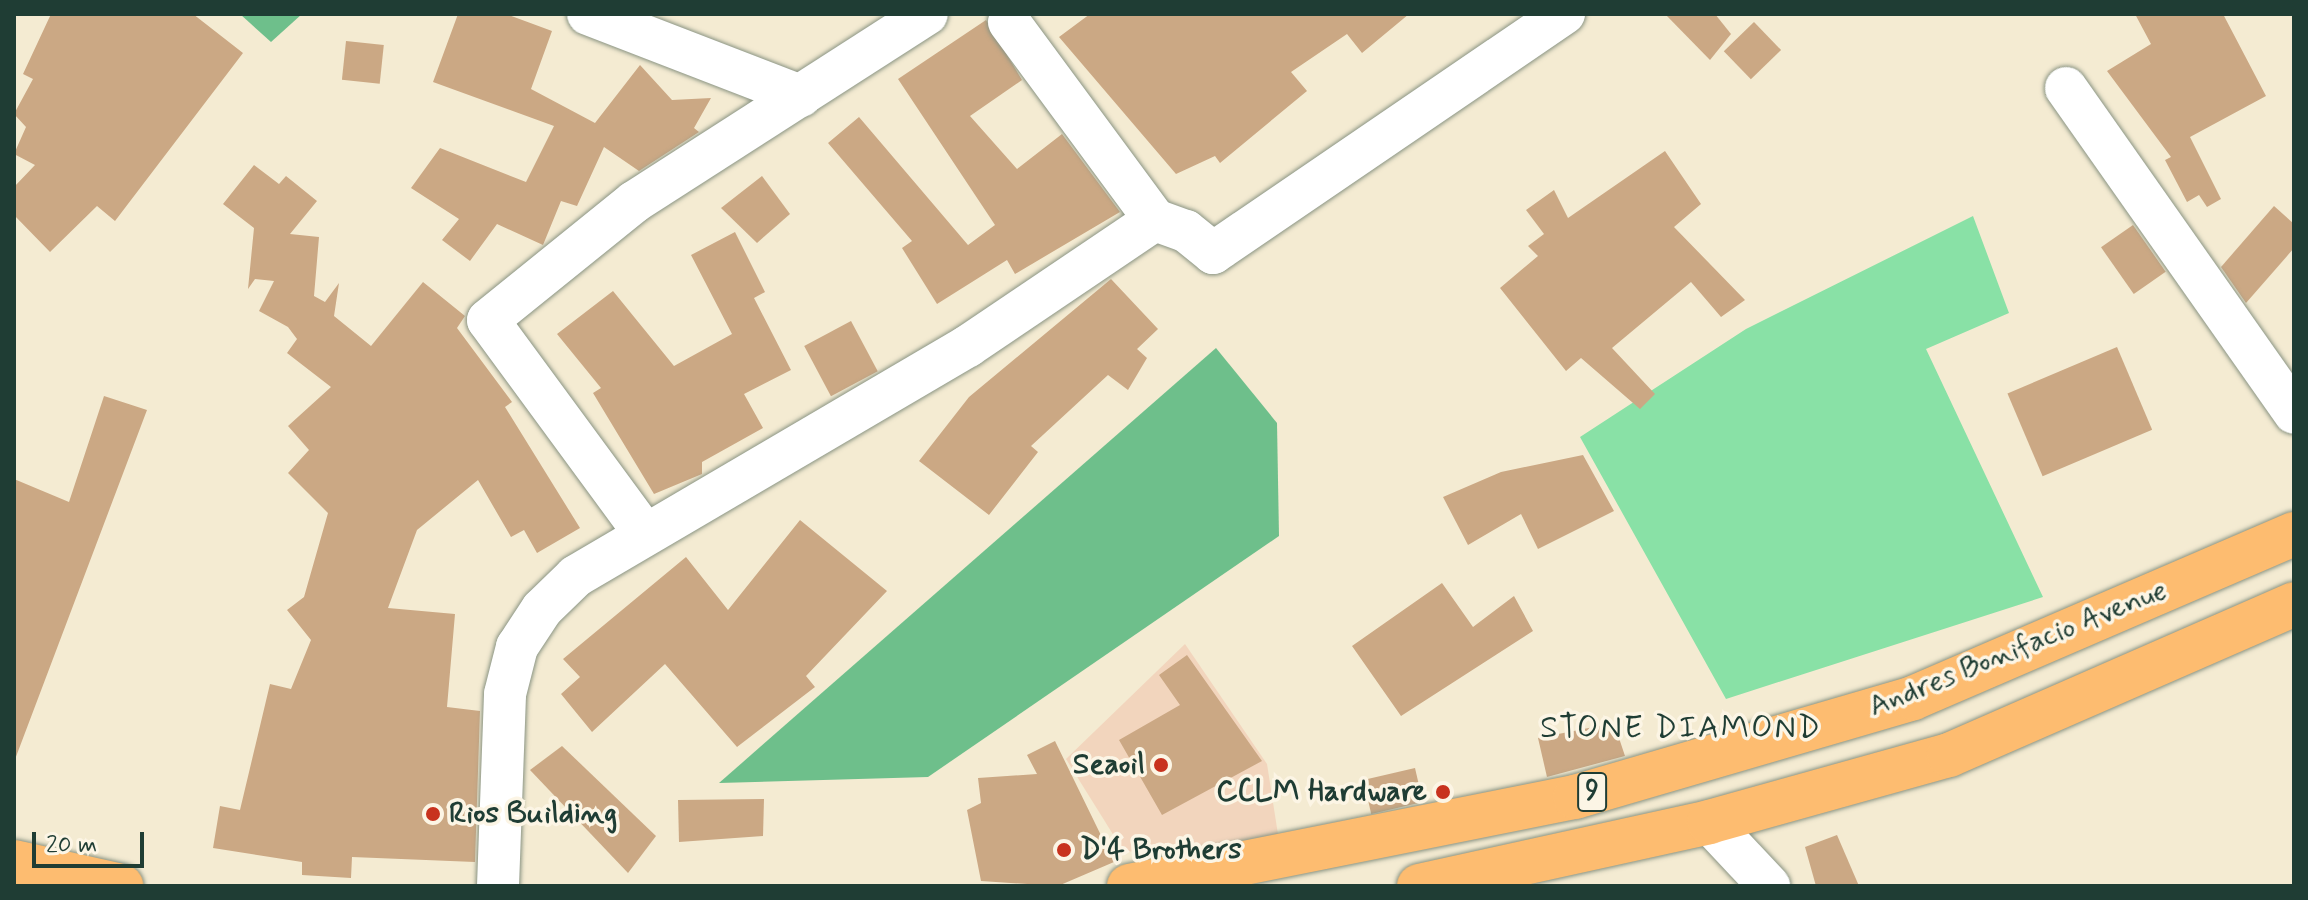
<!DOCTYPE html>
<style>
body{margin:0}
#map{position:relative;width:2308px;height:900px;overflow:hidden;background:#f4ebd2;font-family:Mynerve,sans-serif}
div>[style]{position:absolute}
.built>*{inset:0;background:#f2d5bd}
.green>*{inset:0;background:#89e1a6}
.forest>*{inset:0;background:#6ebf8b}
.building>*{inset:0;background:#cba884;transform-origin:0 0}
.roads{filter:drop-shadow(0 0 2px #8a9483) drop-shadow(0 0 2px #8a9483)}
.street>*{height:42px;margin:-21px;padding:0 21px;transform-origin:21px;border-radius:21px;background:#fff}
.highway>*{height:44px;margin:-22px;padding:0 22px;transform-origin:22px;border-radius:22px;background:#fdbc70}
.dots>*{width:22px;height:22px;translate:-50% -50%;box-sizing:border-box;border:4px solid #fcf5e5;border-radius:50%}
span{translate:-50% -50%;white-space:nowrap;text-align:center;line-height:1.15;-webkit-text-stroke:7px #fcf5e5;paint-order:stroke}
.shield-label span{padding:2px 6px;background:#fcf5e5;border:2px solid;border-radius:6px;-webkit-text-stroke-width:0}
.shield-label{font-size:28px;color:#1f3d34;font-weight:700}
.street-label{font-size:30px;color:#1f3d34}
.poi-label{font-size:30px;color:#1f3d34;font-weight:700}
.right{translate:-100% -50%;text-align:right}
.left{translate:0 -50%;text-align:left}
.neighbourhood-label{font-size:32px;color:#1f3d34;letter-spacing:2px}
.frame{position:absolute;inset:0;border:16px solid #1f3d34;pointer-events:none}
.scale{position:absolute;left:32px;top:832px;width:112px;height:36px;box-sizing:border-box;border:4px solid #1f3d34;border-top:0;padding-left:10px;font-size:24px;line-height:28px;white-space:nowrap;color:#1f3d34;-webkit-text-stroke:6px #fcf5e5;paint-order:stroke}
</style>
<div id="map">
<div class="built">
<i style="clip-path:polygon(1185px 644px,1267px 764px,1279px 841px,1124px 852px,1066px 759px)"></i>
</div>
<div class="green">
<i style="clip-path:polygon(1973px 216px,2009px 313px,1926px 349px,2043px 597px,1726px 699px,1580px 437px,1746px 329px)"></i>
</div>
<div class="forest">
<i style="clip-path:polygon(240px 14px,302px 14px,271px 42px)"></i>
<i style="clip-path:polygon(1216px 348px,1277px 423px,1279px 536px,928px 777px,719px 783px)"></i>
</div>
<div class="building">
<i style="clip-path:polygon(51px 14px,193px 14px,243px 53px,115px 221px,97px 206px,50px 252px,14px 215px,14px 187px,35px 165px,14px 154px,26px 127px,14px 114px,33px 79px,23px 74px)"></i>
<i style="clip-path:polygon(458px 14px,506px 14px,552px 31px,531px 89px,595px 123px,640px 65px,672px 100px,711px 98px,694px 128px,699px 132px,639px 171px,604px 147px,577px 206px,561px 201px,543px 245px,497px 224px,470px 261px,442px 240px,459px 219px,411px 188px,440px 148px,526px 182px,554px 126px,433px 82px)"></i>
<i style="clip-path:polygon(1090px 14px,1409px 14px,1362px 53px,1347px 34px,1291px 72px,1307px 91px,1220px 163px,1215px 156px,1176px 174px,1059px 37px)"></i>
<i style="clip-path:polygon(1665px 14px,1715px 14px,1731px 34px,1710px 60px)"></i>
<i style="clip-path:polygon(2135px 14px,2223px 14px,2266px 96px,2190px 137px,2221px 199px,2207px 207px,2199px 195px,2187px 202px,2165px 160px,2171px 157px,2107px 71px,2151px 44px)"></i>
<i style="clip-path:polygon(986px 20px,1022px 80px,970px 116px,1017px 169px,1062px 134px,1120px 212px,1015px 274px,1007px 260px,937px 304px,902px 248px,912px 241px,828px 143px,859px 117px,968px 245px,995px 225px,898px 79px)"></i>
<i style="left:1754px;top:22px;width:39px;height:42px;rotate:46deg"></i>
<i style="left:346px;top:41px;width:38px;height:39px;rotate:6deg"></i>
<i style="clip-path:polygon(1665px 151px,1701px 204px,1674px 227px,1745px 300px,1721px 317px,1691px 282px,1612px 348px,1655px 394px,1640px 409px,1581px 358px,1566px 371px,1500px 288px,1538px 256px,1528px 246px,1544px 234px,1526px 210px,1554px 190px,1568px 218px)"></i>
<i style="clip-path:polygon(254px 165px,279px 184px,286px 176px,317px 201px,290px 234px,319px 237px,314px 296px,325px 302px,339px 283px,334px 316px,371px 346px,423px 282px,465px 316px,457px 328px,512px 402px,505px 407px,580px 528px,537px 553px,524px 530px,511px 537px,478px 480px,417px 530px,388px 608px,455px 614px,447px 707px,480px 711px,475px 862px,352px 857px,351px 878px,302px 875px,302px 862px,213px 848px,220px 806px,240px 810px,270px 684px,291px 689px,311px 640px,287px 610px,304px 597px,328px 513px,288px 473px,309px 450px,288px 426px,331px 387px,287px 353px,297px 339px,288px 327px,259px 311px,274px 281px,255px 279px,248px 289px,254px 228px,223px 204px)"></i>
<i style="clip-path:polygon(762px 176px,790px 214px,757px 243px,721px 208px)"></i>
<i style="clip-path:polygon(2274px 206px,2294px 224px,2294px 248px,2246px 303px,2221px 267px)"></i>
<i style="left:2133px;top:225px;width:57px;height:39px;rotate:55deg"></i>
<i style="clip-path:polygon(735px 232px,765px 292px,754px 298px,791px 370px,744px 394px,763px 428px,702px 462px,702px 474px,654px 494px,593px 393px,601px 388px,557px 334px,613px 291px,674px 366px,732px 334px,691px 255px)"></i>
<i style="clip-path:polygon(1111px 279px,1158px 329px,1137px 349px,1147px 358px,1128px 390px,1108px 375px,1031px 446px,1038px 452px,989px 515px,919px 461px,969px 397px)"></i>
<i style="left:851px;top:321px;width:57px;height:53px;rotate:62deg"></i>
<i style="left:2117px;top:347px;width:90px;height:119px;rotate:67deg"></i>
<i style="clip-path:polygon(104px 396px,147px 410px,14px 762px,14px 479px,69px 502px)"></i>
<i style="clip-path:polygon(1583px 455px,1614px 511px,1538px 549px,1521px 514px,1468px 545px,1443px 497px,1501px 472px)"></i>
<i style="clip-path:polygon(800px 520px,887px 591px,806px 676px,815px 687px,737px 747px,665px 664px,592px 732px,561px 694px,580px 677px,563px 659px,686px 557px,728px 610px)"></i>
<i style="clip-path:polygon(1442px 583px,1473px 627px,1514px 596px,1533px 631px,1401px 716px,1352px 646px)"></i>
<i style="clip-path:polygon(1187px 655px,1262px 761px,1162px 815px,1119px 740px,1180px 705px,1159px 675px)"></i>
<i style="clip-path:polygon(1614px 723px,1625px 756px,1547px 777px,1538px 738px)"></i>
<i style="clip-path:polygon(1055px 741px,1114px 862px,1058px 886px,981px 881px,967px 810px,981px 803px,978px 778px,1037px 774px,1027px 755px)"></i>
<i style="clip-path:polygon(562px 746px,656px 836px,628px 873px,530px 770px)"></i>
<i style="left:1415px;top:768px;width:35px;height:53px;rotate:77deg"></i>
<i style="clip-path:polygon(764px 799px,763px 836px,679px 842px,678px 800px)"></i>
<i style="clip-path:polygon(1837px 835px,1859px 886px,1816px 886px,1805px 847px)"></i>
</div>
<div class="roads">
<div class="street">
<i style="left:588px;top:14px;width:228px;rotate:21.1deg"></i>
<i style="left:1009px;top:22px;width:246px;rotate:53.6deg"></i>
<i style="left:1155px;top:220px;width:33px;rotate:20deg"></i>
<i style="left:1186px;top:231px;width:35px;rotate:39deg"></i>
<i style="left:1213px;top:253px;width:425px;rotate:-34.3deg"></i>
<i style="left:2066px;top:88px;width:397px;rotate:54.9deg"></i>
<i style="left:645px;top:534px;width:265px;rotate:-126.3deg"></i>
<i style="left:488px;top:320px;width:188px;rotate:-38.9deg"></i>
<i style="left:634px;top:202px;width:348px;rotate:-32.7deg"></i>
<i style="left:1709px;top:822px;width:88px;rotate:46.8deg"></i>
<i style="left:498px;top:886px;width:192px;rotate:-87.9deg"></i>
<i style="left:505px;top:694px;width:49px;rotate:-75.7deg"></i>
<i style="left:517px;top:647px;width:45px;rotate:-56.7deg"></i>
<i style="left:542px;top:609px;width:47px;rotate:-44.1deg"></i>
<i style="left:576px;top:576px;width:454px;rotate:-30.4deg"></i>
<i style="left:968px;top:346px;width:225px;rotate:-34deg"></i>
</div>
<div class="highway">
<i style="left:14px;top:862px;width:110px;rotate:12.6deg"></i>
<i style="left:1129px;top:886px;width:455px;rotate:-11.3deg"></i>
<i style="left:1575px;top:797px;width:352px;rotate:-16.3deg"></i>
<i style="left:1913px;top:698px;width:415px;rotate:-23.3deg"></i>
<i style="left:1419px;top:886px;width:297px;rotate:-12.4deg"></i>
<i style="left:1709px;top:822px;width:249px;rotate:-15.6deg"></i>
<i style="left:1949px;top:755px;width:377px;rotate:-23.6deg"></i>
</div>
</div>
<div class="dots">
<i style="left:1161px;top:765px;background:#c8321e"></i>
<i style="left:1443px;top:792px;background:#c8321e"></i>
<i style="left:433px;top:814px;background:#c8321e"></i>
<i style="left:1064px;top:850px;background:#c8321e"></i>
</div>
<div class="shield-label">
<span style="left:1592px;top:792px">9</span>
</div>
<div class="street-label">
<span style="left:2018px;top:649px;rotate:-22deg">Andres Bonifacio Avenue</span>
</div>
<div class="poi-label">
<span class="right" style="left:1145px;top:765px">Seaoil</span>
<span class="right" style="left:1427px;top:792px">CCLM Hardware</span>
<span class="left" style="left:449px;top:814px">Rios Building</span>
<span class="left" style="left:1080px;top:850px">D'4 Brothers</span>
</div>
<div class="neighbourhood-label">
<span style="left:1681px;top:728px">STONE DIAMOND</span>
</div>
<div class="frame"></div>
<div class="scale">20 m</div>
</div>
